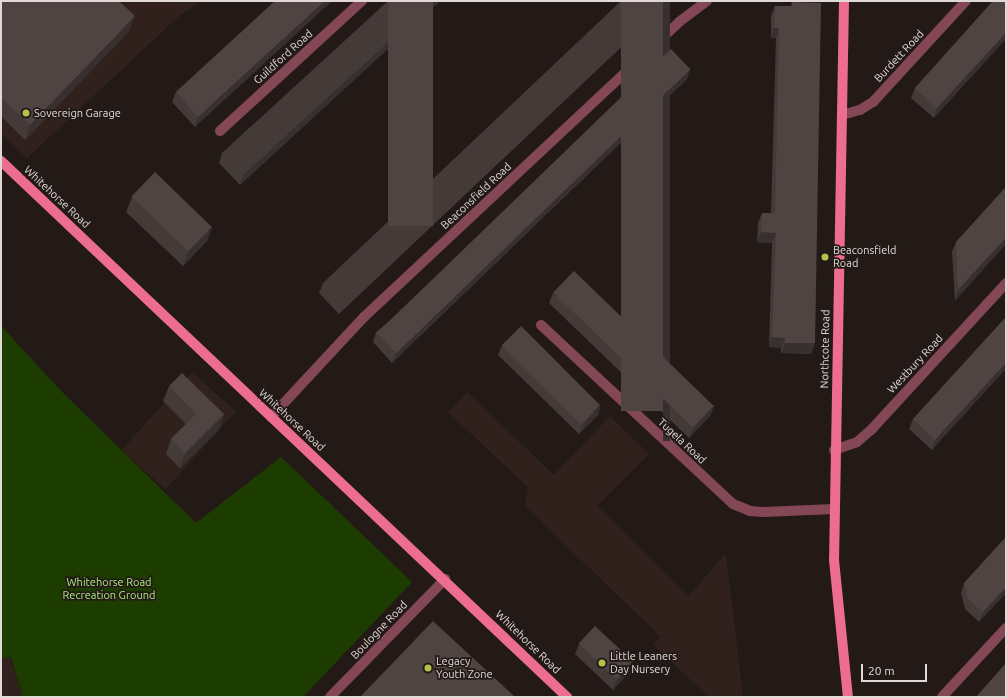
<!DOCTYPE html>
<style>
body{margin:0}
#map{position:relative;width:1007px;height:698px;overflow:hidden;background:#231a17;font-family:Ubuntu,sans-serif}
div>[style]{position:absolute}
.built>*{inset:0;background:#30211c;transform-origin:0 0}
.green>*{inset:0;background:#1d3d00}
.minor>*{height:10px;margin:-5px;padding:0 5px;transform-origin:5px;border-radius:5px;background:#844756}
.primary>*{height:10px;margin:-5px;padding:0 5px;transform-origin:5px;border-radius:5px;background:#ed6d90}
.wall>*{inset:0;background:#443a38}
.shaded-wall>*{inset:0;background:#37302e;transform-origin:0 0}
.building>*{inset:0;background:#4f4441;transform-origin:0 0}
.dots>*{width:11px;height:11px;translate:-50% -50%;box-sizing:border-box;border:2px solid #231a17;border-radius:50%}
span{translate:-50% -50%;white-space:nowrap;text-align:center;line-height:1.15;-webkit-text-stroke:3.5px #231a17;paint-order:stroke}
.street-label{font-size:11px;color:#e0d9d7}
.poi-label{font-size:11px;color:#e0d9d7}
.left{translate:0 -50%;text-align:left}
.park-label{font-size:11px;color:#a9ec7d}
.frame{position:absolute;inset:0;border:2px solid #e0d9d7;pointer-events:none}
.scale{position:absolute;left:861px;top:664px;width:66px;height:18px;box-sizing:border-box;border:2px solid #e0d9d7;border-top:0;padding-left:5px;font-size:12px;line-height:14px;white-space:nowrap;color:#e0d9d7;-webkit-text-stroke:3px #231a17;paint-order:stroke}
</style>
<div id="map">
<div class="built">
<i style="clip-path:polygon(1px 1px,201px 1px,178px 17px,27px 158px,1px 133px)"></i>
<i style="left:192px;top:372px;width:59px;height:105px;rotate:42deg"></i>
<i style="clip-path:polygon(467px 392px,554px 475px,610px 416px,649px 454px,597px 506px,688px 597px,726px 553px,743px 697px,709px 697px,653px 645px,661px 637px,525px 506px,528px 487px,448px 412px)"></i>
<i style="clip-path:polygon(10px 657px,23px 697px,1px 697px,1px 658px)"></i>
</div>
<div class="green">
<i style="clip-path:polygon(1px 326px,64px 394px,196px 523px,281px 457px,412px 582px,303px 697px,23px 697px,11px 657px,1px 658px)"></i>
</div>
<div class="minor">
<i style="left:842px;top:115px;width:19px;rotate:-16deg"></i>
<i style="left:860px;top:110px;width:15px;rotate:-32deg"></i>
<i style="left:873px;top:102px;width:137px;rotate:-47.4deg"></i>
<i style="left:220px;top:131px;width:193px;rotate:-42.5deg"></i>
<i style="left:541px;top:325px;width:262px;rotate:43deg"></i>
<i style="left:733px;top:504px;width:18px;rotate:22deg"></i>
<i style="left:750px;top:511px;width:13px;rotate:4deg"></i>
<i style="left:763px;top:512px;width:71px;rotate:-2.4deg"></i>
<i style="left:271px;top:417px;width:137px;rotate:-47.1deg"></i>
<i style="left:364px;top:317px;width:432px;rotate:-43.1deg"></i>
<i style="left:679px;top:22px;width:35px;rotate:-37deg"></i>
<i style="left:834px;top:450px;width:24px;rotate:-19deg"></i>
<i style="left:857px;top:442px;width:18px;rotate:-41deg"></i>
<i style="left:871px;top:430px;width:200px;rotate:-47.4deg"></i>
<i style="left:330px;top:697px;width:165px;rotate:-45.7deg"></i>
<i style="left:942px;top:697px;width:94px;rotate:-47.2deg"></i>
</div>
<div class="primary">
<i style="left:844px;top:1px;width:559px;rotate:91.02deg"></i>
<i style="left:834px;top:560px;width:138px;rotate:84.2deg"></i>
<i style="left:1px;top:161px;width:780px;rotate:43.44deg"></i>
</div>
<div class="wall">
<i style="clip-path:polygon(1px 1px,129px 31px,25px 140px,1px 116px)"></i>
<i style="clip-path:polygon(275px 1px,195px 127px,172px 102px,176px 92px)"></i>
<i style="clip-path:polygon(388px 1px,440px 1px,240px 185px,219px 163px,222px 153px)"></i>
<i style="clip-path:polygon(621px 1px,670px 1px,339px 314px,319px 293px,323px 283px)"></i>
<i style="clip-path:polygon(993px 1px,934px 118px,911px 98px,915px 88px)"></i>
<i style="clip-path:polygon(792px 2px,815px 343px,811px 354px,781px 353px,781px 348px,769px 347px,772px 243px,757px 242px,758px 223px,762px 213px,771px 213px,776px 38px,771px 38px,771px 16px,775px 6px,791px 6px)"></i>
<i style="clip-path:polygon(687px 79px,392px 363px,373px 342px,376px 332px)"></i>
<i style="clip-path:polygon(1006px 187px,955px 301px,952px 252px,956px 242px)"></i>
<i style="clip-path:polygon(132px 197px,212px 227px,207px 241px,183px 266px,126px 212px)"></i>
<i style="clip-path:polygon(553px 293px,714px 406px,710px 416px,689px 438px,549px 303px)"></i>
<i style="clip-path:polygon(1006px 317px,932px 450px,909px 429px,913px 419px)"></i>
<i style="clip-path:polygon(502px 345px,598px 415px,579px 434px,498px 355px)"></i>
<i style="clip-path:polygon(169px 386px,224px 414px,219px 429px,180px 468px,166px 454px,171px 439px,186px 424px,163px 401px)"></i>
<i style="clip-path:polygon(1006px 537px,1006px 593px,979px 622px,965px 609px,961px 593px,964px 583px)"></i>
<i style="clip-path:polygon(579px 644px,629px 672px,613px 690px,575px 654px)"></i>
</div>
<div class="shaded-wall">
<i style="clip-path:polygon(325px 1px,332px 1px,195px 127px,198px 117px)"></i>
<i style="clip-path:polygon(433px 1px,440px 1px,240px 185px,243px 175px)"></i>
<i style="left:663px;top:1px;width:7px;height:440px"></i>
<i style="clip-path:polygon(135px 16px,129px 31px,25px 140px,30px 125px)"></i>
<i style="clip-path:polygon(774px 28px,779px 28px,776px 38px,771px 38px)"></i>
<i style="clip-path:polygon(1006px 33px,1006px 39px,934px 118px,937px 108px)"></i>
<i style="clip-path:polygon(690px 69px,687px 79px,392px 363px,396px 353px)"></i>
<i style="clip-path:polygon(212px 227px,207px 241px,183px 266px,188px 251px)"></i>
<i style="clip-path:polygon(761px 232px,776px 233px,772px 243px,757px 242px)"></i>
<i style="clip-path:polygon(1006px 238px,1006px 244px,955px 301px,958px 290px)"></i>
<i style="clip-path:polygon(772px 337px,785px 338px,781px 348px,769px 347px)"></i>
<i style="clip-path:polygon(785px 343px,815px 343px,811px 354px,781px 353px)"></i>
<i style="clip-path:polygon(1006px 363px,1006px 369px,932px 450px,935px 440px)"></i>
<i style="clip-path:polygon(601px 405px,598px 415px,579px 434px,583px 424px)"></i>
<i style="clip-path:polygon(714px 406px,710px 416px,689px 438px,693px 428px)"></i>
<i style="clip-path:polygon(224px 414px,219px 429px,180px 468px,185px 453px)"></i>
<i style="clip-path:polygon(1006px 587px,1006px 593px,979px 622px,983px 612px)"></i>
<i style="clip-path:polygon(633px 662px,629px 672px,613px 690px,616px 680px)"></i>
</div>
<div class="building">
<i style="clip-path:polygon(1px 1px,119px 1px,135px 16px,30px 125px,1px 97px)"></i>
<i style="clip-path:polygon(275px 1px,325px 1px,198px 117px,176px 92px)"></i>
<i style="left:388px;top:1px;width:45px;height:225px"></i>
<i style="left:621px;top:1px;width:42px;height:410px"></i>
<i style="clip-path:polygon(993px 1px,1006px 1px,1006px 33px,937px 108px,915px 88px)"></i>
<i style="clip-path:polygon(792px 2px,821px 3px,815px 343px,785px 343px,785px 338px,772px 337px,776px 233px,761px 232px,762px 213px,775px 214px,779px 28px,774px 28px,775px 6px,792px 6px)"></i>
<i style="left:671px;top:49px;width:28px;height:409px;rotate:46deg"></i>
<i style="left:155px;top:172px;width:79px;height:34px;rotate:44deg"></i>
<i style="clip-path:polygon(1006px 187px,1006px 238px,958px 290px,956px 242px)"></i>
<i style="left:574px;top:271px;width:194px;height:30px;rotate:44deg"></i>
<i style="clip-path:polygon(1006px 317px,1006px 363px,935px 440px,913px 419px)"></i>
<i style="left:521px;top:326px;width:112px;height:27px;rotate:45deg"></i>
<i style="clip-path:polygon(182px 373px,224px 414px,185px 453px,171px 439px,196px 414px,169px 386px)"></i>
<i style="clip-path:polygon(1006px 537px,1006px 587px,983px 612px,968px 599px,964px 583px)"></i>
<i style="clip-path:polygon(433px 621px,515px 697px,360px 697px)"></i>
<i style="left:595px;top:626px;width:52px;height:24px;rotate:43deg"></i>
<i style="clip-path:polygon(1006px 663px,1006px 697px,976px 697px)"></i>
</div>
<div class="dots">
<i style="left:26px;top:113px;background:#b5c24a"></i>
<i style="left:825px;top:257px;background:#b5c24a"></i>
<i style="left:602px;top:663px;background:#b5c24a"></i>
<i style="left:428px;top:668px;background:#b5c24a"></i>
</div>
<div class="street-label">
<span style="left:899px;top:56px;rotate:-47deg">Burdett Road</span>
<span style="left:283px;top:57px;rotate:-42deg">Guildford Road</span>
<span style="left:476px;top:196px;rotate:-43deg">Beaconsfield Road</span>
<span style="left:57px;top:197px;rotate:43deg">Whitehorse Road</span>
<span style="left:825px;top:349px;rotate:-89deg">Northcote Road</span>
<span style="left:915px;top:364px;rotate:-47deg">Westbury Road</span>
<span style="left:292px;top:420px;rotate:43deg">Whitehorse Road</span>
<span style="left:682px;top:441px;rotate:43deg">Tugela Road</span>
<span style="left:379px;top:630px;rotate:-46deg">Boulogne Road</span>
<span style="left:528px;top:642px;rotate:44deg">Whitehorse Road</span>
</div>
<div class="poi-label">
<span class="left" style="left:34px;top:113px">Sovereign Garage</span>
<span class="left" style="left:833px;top:257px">Beaconsfield<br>Road</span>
<span class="left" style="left:610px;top:663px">Little Leaners<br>Day Nursery</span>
<span class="left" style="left:436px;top:668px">Legacy<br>Youth Zone</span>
</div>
<div class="park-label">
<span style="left:109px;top:589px">Whitehorse Road<br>Recreation Ground</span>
</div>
<div class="frame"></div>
<div class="scale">20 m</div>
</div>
